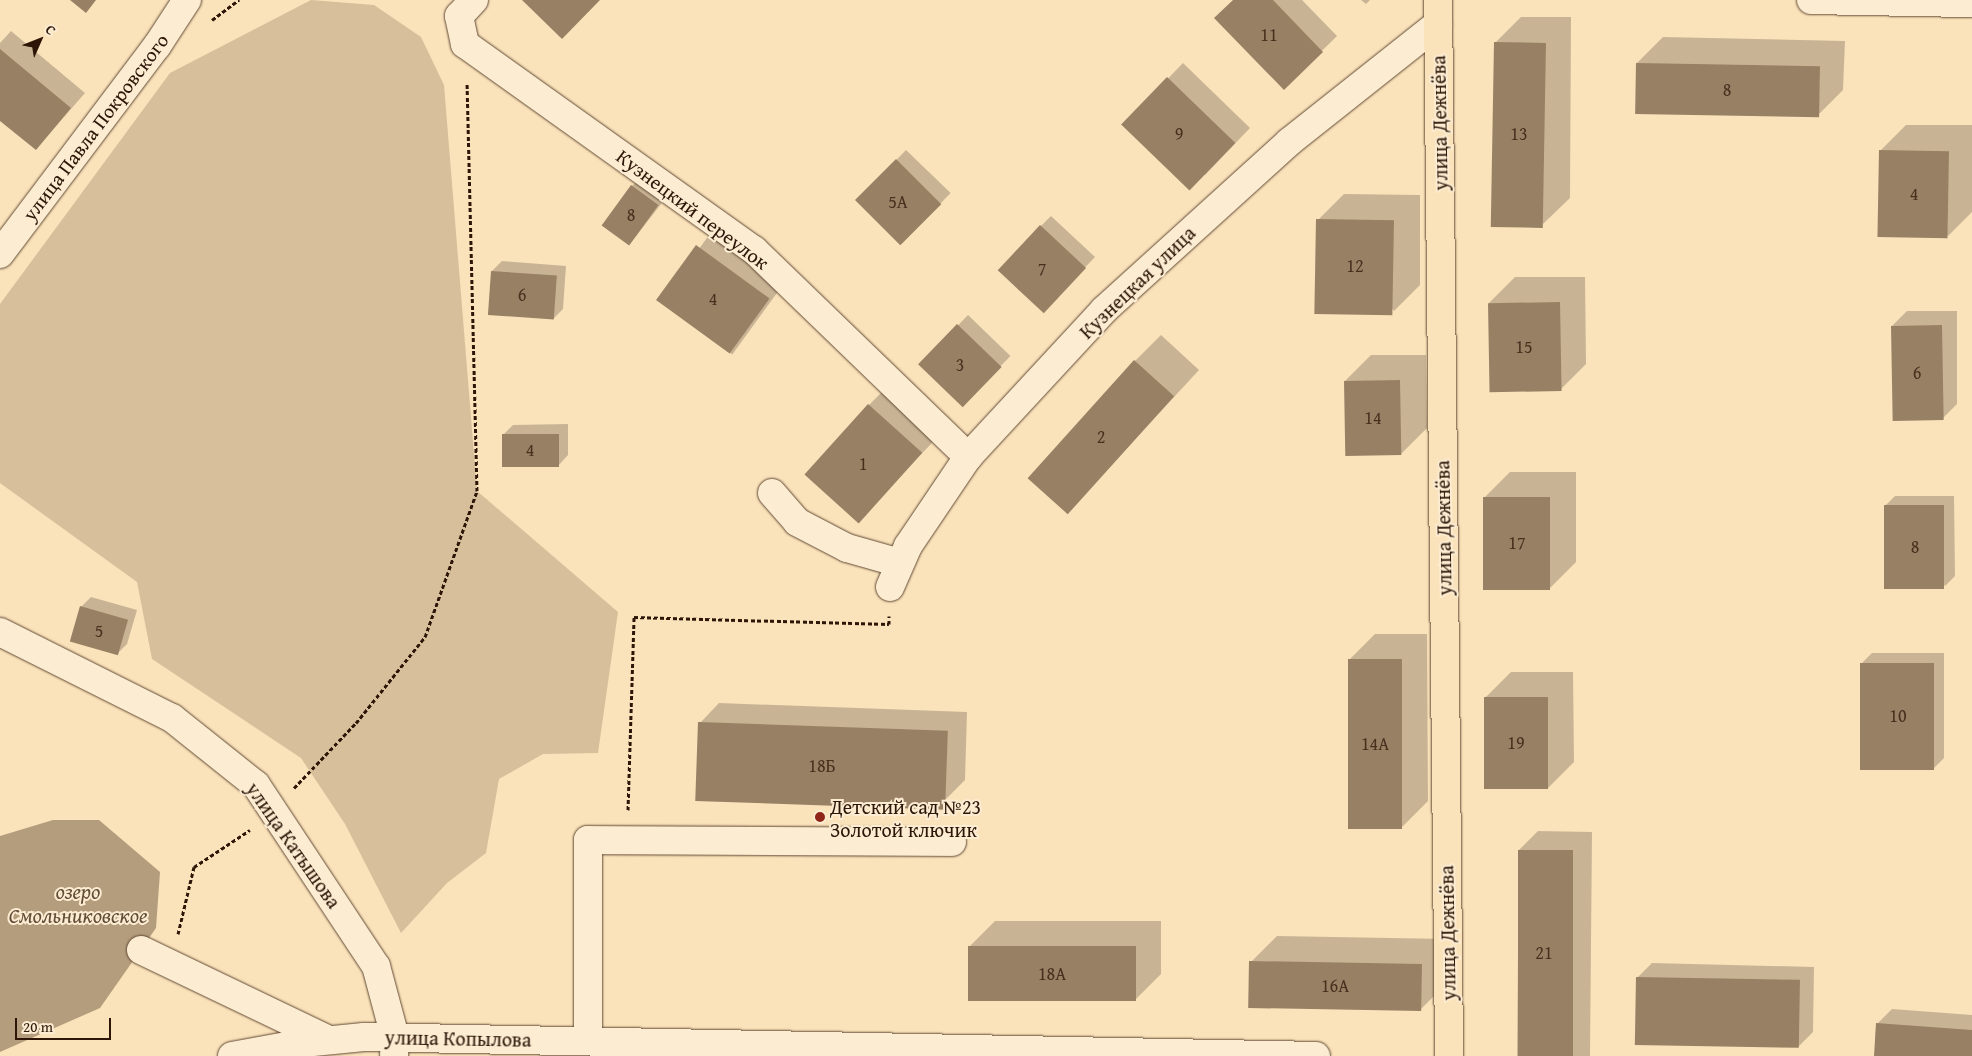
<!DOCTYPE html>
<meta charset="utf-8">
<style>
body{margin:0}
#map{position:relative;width:1972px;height:1056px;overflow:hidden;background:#fae2ba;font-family:"Gentium Book Plus",serif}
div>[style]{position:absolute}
.green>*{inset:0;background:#d7bf9c}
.water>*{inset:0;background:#b49d7d}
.shadow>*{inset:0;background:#0003;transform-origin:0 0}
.building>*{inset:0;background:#988065;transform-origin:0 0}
.path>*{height:3px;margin-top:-1.5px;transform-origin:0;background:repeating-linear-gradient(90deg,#2d1608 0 4px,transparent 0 6.5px)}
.roads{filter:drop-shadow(0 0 1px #604934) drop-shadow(0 0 1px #604934)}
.minor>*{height:28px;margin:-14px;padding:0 14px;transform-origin:14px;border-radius:14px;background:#fcecd2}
.major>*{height:28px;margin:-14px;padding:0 14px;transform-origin:14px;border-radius:14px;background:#fae2ba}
.dots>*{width:14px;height:14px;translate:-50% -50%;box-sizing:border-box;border:2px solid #fcecd2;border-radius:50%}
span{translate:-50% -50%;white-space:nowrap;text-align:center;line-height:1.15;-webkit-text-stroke:4px #fcecd2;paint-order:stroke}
.number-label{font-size:18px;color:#48301f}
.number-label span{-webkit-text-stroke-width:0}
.street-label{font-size:20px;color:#2d1608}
.poi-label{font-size:20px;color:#2d1608}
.left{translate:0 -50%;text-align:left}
.water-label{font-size:21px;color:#634c37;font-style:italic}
.north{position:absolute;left:15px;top:15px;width:50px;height:50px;-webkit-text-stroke:4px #fcecd2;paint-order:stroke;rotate:46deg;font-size:14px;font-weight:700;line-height:20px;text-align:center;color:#2d1608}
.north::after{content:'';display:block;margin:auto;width:18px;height:22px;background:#2d1608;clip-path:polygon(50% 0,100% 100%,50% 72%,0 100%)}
.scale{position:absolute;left:15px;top:1018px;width:96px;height:22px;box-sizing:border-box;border:2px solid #2d1608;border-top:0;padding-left:6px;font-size:15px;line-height:18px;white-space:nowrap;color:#2d1608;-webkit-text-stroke:4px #fcecd2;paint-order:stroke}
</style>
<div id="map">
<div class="green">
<i style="clip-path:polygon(311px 0,374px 5px,421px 37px,444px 85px,477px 491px,618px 612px,598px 753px,543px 754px,499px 779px,486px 853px,447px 883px,401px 933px,345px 824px,301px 758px,152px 659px,137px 582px,0 483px,0 304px,170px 73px)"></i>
</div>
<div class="water">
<i style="clip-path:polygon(53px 820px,99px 820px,160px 872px,156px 928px,100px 1008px,0 1052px,0 836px)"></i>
</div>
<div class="shadow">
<i style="clip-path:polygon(1234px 0,1302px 0,1337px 36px,1284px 88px)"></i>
<i style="clip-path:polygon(1361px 0,1370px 0,1366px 4px)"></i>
<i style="clip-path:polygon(1521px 17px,1571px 17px,1570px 198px,1543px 224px,1495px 43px)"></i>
<i style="clip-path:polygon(11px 31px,85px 93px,36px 149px,0 119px,0 43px)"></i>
<i style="clip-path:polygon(1663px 37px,1845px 41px,1843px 90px,1817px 116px,1637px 63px)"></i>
<i style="clip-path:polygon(1183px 63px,1250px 128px,1205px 175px,1123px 125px)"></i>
<i style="clip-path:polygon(1906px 125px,1972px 125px,1972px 212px,1948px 236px,1880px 151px)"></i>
<i style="left:906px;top:150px;width:62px;height:70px;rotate:44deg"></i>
<i style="clip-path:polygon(642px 176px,668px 195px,630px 244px,632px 186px)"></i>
<i style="clip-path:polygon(1344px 194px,1420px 195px,1420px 285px,1394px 311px,1318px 220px)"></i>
<i style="clip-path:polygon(1051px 216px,1095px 257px,1053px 301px,1041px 226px)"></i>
<i style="left:712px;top:231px;width:89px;height:88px;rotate:36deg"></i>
<i style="clip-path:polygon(502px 261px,566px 266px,563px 309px,553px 319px,492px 271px)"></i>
<i style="clip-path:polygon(1515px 277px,1585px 277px,1586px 364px,1560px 390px,1489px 303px)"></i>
<i style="clip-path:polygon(1907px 311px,1957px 311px,1957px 404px,1942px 419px,1892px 326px)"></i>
<i style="left:968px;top:315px;width:59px;height:69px;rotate:44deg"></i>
<i style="clip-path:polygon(1161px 335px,1199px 370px,1068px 512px,1135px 361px)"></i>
<i style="clip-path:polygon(1371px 355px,1426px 355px,1427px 428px,1401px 454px,1345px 381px)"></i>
<i style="clip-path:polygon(895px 379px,947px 427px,858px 521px,869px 405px)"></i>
<i style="clip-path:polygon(568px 424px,568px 455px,558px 466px,503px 435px,513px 425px)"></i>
<i style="clip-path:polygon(1510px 472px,1576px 472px,1576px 562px,1550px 588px,1484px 498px)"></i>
<i style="clip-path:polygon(1895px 496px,1954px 496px,1955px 576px,1945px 586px,1885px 506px)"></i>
<i style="clip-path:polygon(91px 597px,137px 610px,127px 644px,117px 654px,81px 607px)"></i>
<i style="clip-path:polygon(1375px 634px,1427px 634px,1428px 801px,1402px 827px,1349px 660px)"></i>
<i style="clip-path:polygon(1872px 653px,1944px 653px,1944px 758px,1934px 768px,1862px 663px)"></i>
<i style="clip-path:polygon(1511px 672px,1573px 672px,1574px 762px,1548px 788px,1485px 698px)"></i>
<i style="clip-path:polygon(719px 703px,967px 712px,965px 780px,946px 799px,700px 723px)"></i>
<i style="clip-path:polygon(1538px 831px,1592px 832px,1590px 1056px,1517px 1056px,1519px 850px)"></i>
<i style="clip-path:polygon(995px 921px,1161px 921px,1161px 974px,1135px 1000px,969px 947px)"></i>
<i style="clip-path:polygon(1277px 936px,1447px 939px,1447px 983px,1421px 1009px,1251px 962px)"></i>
<i style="clip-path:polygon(1652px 963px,1814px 967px,1813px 1032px,1798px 1047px,1637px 978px)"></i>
<i style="clip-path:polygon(1892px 1009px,1972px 1015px,1972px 1056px,1875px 1056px,1877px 1024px)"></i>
</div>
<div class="building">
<i style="clip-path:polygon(70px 0,96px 0,86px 13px)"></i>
<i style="clip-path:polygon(522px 0,600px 0,562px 39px)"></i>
<i style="clip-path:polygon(1233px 0,1273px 0,1323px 52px,1284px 90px,1214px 18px)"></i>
<i style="left:1494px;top:42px;width:52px;height:185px;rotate:1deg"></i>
<i style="clip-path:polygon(0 49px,71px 108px,36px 150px,0 121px)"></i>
<i style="left:1636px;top:63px;width:184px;height:51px;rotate:1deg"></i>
<i style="left:1167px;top:77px;width:95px;height:66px;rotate:44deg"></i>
<i style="left:1879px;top:150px;width:70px;height:87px;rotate:1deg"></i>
<i style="left:896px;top:159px;width:64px;height:58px;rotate:45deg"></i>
<i style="left:631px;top:185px;width:34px;height:50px;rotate:36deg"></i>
<i style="left:1316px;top:219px;width:78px;height:95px;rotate:1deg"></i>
<i style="left:1040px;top:225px;width:63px;height:62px;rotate:43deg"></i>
<i style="left:696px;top:245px;width:91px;height:68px;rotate:36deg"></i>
<i style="left:491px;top:271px;width:66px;height:44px;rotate:4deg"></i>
<i style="left:1560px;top:302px;width:89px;height:72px;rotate:89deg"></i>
<i style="left:957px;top:324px;width:62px;height:56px;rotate:44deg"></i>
<i style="left:1942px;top:325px;width:95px;height:51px;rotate:89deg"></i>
<i style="left:1134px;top:360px;width:54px;height:159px;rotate:42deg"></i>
<i style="left:1400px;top:380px;width:75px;height:56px;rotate:89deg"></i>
<i style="left:868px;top:404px;width:73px;height:95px;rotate:42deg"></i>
<i style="left:502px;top:434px;width:57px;height:33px"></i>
<i style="left:1483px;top:497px;width:67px;height:93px"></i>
<i style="left:1884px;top:505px;width:60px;height:84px"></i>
<i style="left:80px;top:606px;width:50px;height:37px;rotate:16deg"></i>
<i style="left:1402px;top:659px;width:170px;height:54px;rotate:90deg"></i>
<i style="left:1860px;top:663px;width:74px;height:107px"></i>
<i style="left:1484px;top:697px;width:64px;height:92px"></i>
<i style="left:698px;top:722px;width:250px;height:79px;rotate:2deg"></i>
<i style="left:1518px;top:850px;width:55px;height:206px"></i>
<i style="left:968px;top:946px;width:168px;height:55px"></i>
<i style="left:1249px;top:961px;width:173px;height:47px;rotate:1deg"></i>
<i style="left:1636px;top:977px;width:164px;height:68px;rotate:1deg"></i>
<i style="clip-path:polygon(1876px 1023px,1972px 1030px,1972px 1056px,1874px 1056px)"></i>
</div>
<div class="path">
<i style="left:212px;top:20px;width:34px;rotate:-37deg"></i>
<i style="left:294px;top:788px;width:90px;rotate:-46.4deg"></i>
<i style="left:356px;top:723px;width:110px;rotate:-51.3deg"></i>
<i style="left:425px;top:637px;width:155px;rotate:-70.4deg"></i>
<i style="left:477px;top:491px;width:409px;rotate:-91.4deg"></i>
<i style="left:628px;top:810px;width:193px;rotate:-88.2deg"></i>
<i style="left:634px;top:617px;width:255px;rotate:1.6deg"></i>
<i style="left:889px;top:624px;width:8px;rotate:-90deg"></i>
<i style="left:178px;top:934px;width:69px;rotate:-76.6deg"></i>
<i style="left:194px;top:867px;width:67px;rotate:-33.5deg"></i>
</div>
<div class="roads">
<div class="minor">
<i style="left:474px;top:0;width:22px;rotate:133deg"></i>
<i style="left:459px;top:16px;width:29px;rotate:78deg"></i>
<i style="left:465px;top:44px;width:355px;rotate:35.5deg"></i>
<i style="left:754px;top:250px;width:298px;rotate:44deg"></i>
<i style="left:1811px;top:0;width:161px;rotate:1.1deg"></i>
<i style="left:0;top:254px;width:261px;rotate:-53deg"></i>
<i style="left:157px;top:46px;width:55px;rotate:-56.9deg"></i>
<i style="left:772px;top:493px;width:38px;rotate:49deg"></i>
<i style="left:797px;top:522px;width:56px;rotate:27.5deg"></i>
<i style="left:847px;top:548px;width:55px;rotate:15.8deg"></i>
<i style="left:890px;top:587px;width:45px;rotate:-66.3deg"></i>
<i style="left:908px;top:546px;width:107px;rotate:-56deg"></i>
<i style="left:968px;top:457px;width:200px;rotate:-47.2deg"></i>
<i style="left:1104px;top:310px;width:250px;rotate:-42.2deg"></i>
<i style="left:1289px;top:142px;width:190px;rotate:-38.4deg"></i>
<i style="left:0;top:632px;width:192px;rotate:26.6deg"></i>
<i style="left:172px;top:718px;width:107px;rotate:38.6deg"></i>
<i style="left:256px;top:785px;width:217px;rotate:56.5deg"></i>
<i style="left:376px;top:966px;width:73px;rotate:75deg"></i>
<i style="left:395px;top:1037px;width:18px;rotate:93deg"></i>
<i style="left:141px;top:950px;width:208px;rotate:25.6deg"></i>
<i style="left:588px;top:1041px;width:201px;rotate:-90deg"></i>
<i style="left:588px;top:840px;width:364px;rotate:0.3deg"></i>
<i style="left:232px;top:1056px;width:72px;rotate:-10.4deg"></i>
<i style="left:303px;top:1043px;width:61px;rotate:-5.6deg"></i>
<i style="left:364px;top:1037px;width:952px;rotate:1.14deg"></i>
</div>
<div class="major">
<i style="left:1438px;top:0;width:1056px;rotate:89.4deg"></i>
</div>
</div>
<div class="dots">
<i style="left:820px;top:817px;background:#8f2418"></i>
</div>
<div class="number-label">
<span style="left:1269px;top:35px">11</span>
<span style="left:1727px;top:90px">8</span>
<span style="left:1179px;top:134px">9</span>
<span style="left:1519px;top:134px">13</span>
<span style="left:1914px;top:194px">4</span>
<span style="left:898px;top:202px">5А</span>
<span style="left:631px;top:215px">8</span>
<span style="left:1355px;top:266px">12</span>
<span style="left:1042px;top:269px">7</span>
<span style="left:522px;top:295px">6</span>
<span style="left:713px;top:299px">4</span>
<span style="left:1524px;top:347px">15</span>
<span style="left:960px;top:365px">3</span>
<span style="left:1917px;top:373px">6</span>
<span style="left:1373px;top:418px">14</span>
<span style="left:1101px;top:437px">2</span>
<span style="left:530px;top:450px">4</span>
<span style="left:863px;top:464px">1</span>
<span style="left:1517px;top:543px">17</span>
<span style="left:1915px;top:547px">8</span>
<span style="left:99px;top:631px">5</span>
<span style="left:1898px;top:716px">10</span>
<span style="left:1516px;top:743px">19</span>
<span style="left:1375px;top:744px">14А</span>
<span style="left:822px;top:766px">18Б</span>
<span style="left:1544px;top:953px">21</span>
<span style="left:1052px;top:974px">18А</span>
<span style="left:1335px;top:986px">16А</span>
</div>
<div class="street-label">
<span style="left:1439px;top:123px;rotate:-91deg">улица Дежнёва</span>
<span style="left:95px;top:127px;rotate:-53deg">улица Павла Покровского</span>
<span style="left:693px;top:209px;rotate:37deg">Кузнецкий переулок</span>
<span style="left:1137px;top:282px;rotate:-44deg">Кузнецкая улица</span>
<span style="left:1443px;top:528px;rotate:-91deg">улица Дежнёва</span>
<span style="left:294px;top:845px;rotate:55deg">улица Катышова</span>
<span style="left:1447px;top:933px;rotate:-91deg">улица Дежнёва</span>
<span style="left:458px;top:1038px;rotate:1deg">улица Копылова</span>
</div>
<div class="poi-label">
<span class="left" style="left:830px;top:818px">Детский сад №23<br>Золотой ключик</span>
</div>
<div class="water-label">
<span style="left:78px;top:904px">озеро<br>Смольниковское</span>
</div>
<div class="north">С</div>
<div class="scale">20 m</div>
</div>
